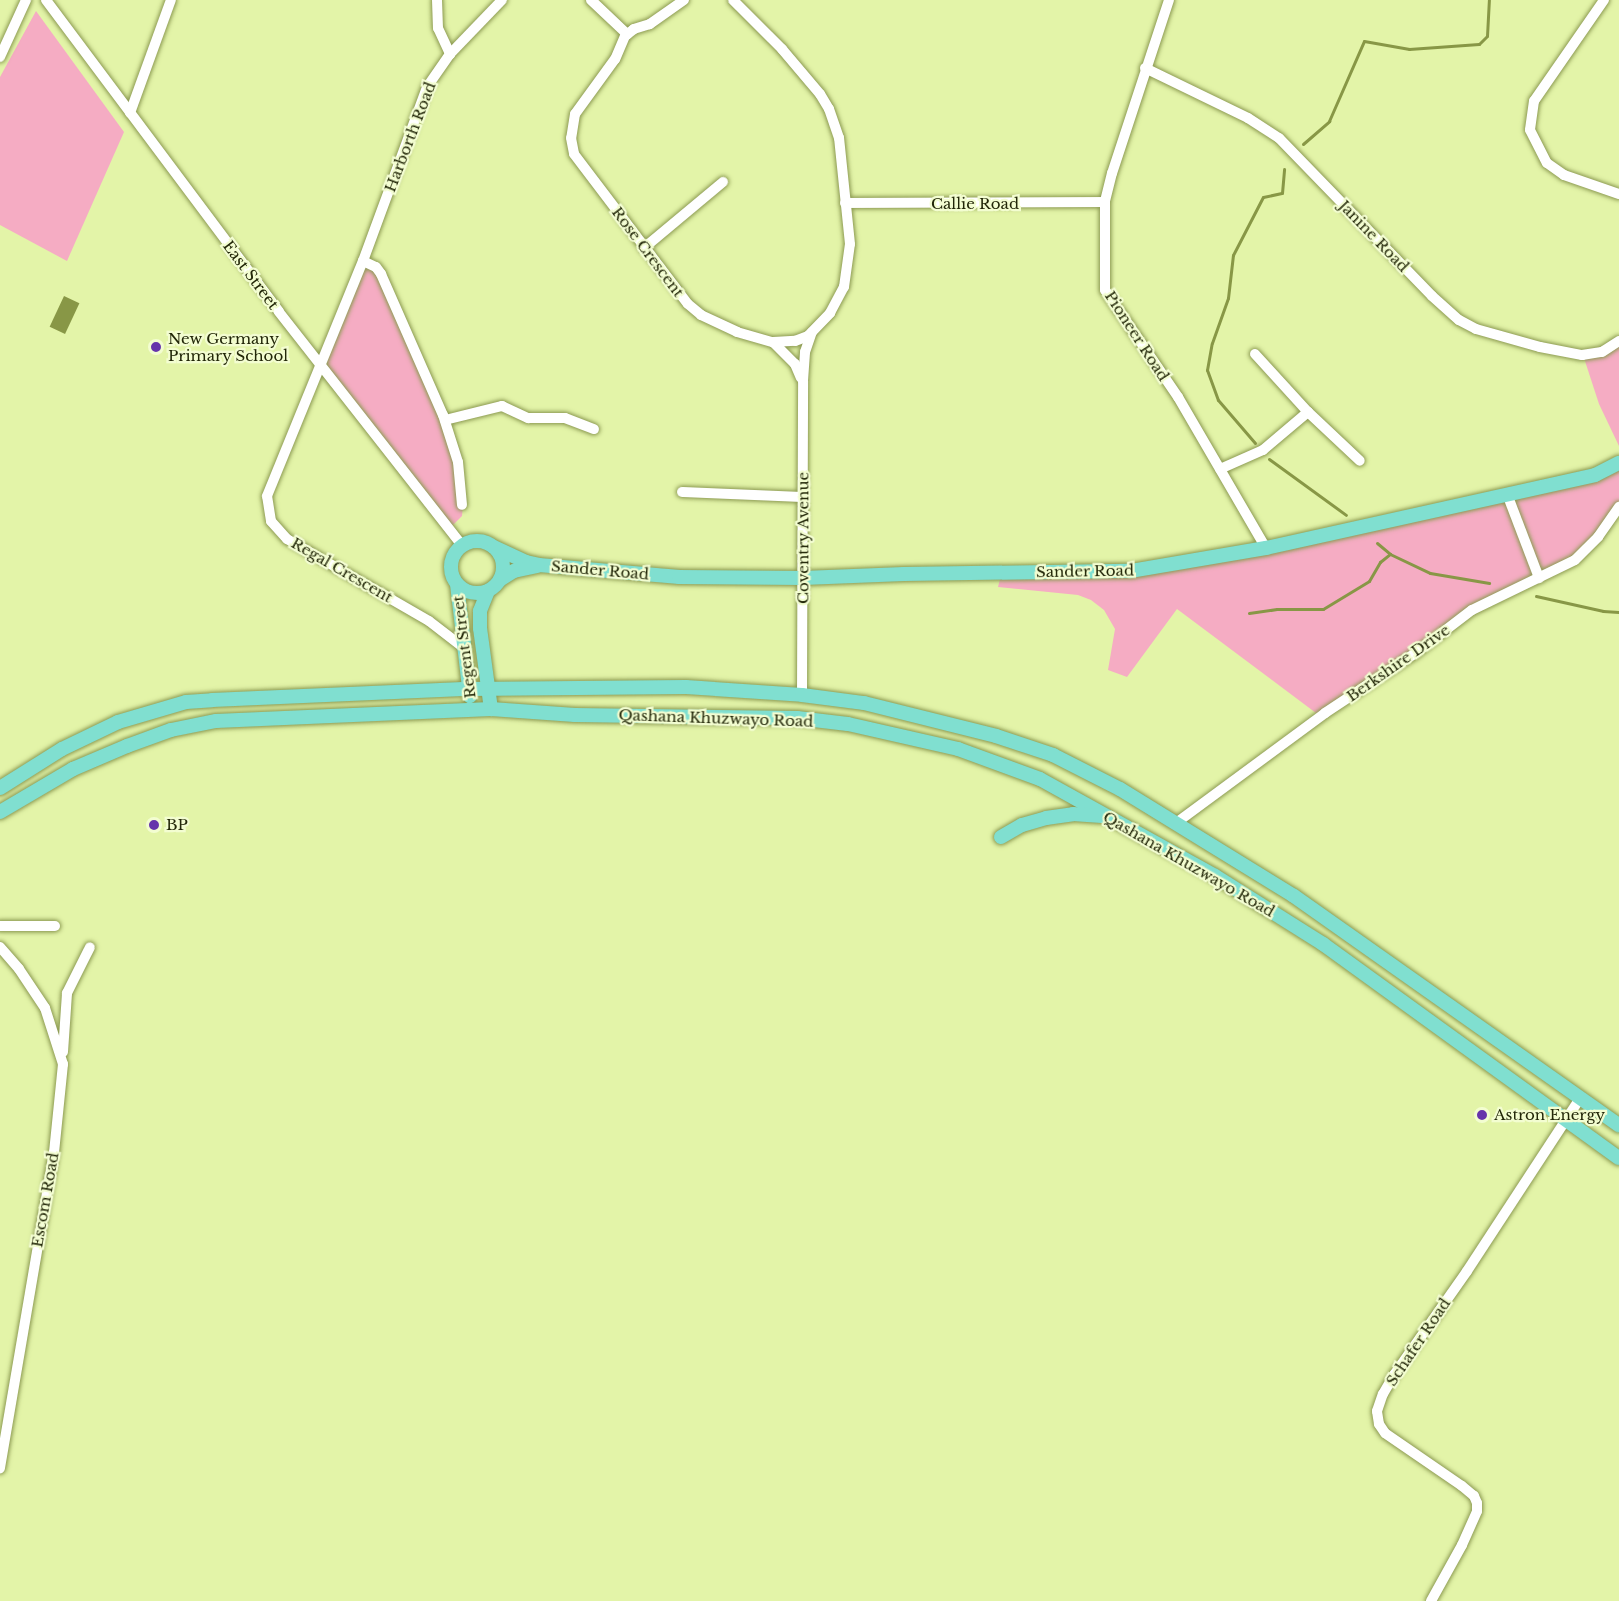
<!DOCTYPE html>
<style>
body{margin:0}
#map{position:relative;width:1619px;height:1601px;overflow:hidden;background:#e3f4a8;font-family:"Libre Baskerville",serif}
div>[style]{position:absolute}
.green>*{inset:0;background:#f5acc3}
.water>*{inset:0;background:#889746;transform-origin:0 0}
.stream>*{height:3px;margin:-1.5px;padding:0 1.5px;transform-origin:1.5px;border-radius:1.5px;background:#889746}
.roads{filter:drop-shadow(0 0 2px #8c9a52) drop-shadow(0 0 2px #8c9a52)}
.minor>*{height:10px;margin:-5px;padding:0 5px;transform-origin:5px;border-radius:5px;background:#fff}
.major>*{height:14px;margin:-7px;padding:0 7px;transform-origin:7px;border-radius:7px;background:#80dfd0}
.major>.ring{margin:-7px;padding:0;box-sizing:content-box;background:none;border:14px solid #80dfd0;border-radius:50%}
.dots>*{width:16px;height:16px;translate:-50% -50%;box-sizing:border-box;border:3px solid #f3fdd1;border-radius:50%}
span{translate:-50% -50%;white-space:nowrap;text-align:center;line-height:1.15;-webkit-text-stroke:4.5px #f3fdd1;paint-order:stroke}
.street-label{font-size:15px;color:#222708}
.poi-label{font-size:15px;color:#222708}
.left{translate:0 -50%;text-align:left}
</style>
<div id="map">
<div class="green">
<i style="clip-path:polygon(36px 11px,124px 132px,67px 261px,0 225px,0 77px)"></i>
<i style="clip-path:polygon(362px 260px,372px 263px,445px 420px,463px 505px,462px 516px,449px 529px,320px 366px)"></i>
<i style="clip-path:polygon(1619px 342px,1619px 446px,1599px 404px,1583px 355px)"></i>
<i style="clip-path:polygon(1619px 463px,1619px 509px,1583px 552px,1515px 587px,1320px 716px,1177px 609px,1127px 677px,1108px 670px,1115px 629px,1104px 610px,1091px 600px,1078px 595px,998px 587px,1002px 571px,1182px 564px)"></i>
</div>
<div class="water">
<i style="left:64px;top:296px;width:17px;height:34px;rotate:25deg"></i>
</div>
<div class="stream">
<i style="left:1303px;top:144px;width:35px;rotate:-41deg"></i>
<i style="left:1329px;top:121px;width:87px;rotate:-66.4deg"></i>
<i style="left:1364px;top:41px;width:46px;rotate:10.1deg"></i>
<i style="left:1409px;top:49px;width:70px;rotate:-4.1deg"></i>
<i style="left:1479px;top:44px;width:11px;rotate:-45deg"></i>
<i style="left:1487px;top:36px;width:36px;rotate:-87deg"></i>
<i style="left:1255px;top:443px;width:57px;rotate:-130.7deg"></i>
<i style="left:1218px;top:400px;width:32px;rotate:-110deg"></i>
<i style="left:1207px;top:370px;width:27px;rotate:-80deg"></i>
<i style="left:1212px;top:343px;width:48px;rotate:-70.4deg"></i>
<i style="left:1228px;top:298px;width:43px;rotate:-83.4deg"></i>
<i style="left:1233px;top:255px;width:65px;rotate:-62.7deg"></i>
<i style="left:1263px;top:197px;width:19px;rotate:-12deg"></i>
<i style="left:1282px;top:193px;width:24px;rotate:-85deg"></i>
<i style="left:1269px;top:459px;width:95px;rotate:36deg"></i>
<i style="left:1377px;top:543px;width:17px;rotate:40deg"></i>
<i style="left:1536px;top:596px;width:69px;rotate:12.6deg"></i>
<i style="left:1603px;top:611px;width:16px;rotate:4deg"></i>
<i style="left:1249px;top:613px;width:28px;rotate:-8deg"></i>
<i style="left:1277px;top:609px;width:46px"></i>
<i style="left:1323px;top:609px;width:54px;rotate:-31.3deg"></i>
<i style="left:1369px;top:581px;width:22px;rotate:-60deg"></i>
<i style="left:1380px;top:562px;width:13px;rotate:-39deg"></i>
<i style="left:1390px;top:554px;width:44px;rotate:25.4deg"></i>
<i style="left:1430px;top:573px;width:60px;rotate:9.6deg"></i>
</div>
<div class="roads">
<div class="minor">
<i style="left:46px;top:0;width:389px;rotate:53.2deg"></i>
<i style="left:279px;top:312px;width:296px;rotate:51.9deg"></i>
<i style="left:437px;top:0;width:28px;rotate:88deg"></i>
<i style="left:438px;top:28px;width:29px;rotate:65deg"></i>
<i style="left:591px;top:0;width:50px;rotate:43.4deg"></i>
<i style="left:684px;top:0;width:42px;rotate:144.8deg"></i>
<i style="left:650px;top:24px;width:17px;rotate:163deg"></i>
<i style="left:634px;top:29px;width:11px;rotate:142deg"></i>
<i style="left:625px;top:36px;width:25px;rotate:113deg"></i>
<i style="left:615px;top:59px;width:68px;rotate:126deg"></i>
<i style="left:575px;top:114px;width:24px;rotate:99deg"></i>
<i style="left:571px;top:138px;width:16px;rotate:79deg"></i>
<i style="left:574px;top:154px;width:188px;rotate:52.8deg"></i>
<i style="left:688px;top:304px;width:17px;rotate:40deg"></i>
<i style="left:701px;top:315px;width:40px;rotate:25deg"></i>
<i style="left:737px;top:332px;width:37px;rotate:16deg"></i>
<i style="left:773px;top:342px;width:22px;rotate:-3deg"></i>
<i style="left:795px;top:341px;width:14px;rotate:-21deg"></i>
<i style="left:808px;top:336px;width:32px;rotate:-46deg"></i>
<i style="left:830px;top:313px;width:30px;rotate:-62deg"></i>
<i style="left:844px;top:287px;width:43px;rotate:-82.1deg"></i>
<i style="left:850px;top:244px;width:107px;rotate:-95.9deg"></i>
<i style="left:839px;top:138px;width:31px;rotate:-109deg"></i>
<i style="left:829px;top:109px;width:17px;rotate:-121deg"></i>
<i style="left:820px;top:94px;width:59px;rotate:-130.2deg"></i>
<i style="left:782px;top:49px;width:69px;rotate:-135deg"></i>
<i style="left:1169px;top:0;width:182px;rotate:108.2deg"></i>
<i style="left:1112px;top:173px;width:30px;rotate:104deg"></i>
<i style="left:1105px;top:202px;width:88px;rotate:90deg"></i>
<i style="left:1105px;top:290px;width:130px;rotate:55.7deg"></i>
<i style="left:1178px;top:397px;width:175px;rotate:59.8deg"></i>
<i style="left:1604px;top:0;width:123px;rotate:124.7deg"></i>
<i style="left:1534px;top:101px;width:29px;rotate:98deg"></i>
<i style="left:1530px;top:130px;width:37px;rotate:63deg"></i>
<i style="left:1547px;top:163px;width:21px;rotate:35deg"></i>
<i style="left:1564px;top:175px;width:58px;rotate:19.1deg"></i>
<i style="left:0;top:57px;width:63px;rotate:-65.5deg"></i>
<i style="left:1145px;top:68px;width:114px;rotate:25.9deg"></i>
<i style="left:1248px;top:118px;width:37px;rotate:33deg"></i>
<i style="left:1279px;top:138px;width:220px;rotate:45.9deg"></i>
<i style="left:1432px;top:296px;width:36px;rotate:42deg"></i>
<i style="left:1459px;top:320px;width:19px;rotate:28deg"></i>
<i style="left:1476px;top:329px;width:66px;rotate:15.7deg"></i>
<i style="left:1540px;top:347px;width:43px;rotate:10.8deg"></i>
<i style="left:1582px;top:355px;width:20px;rotate:-9deg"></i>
<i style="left:1602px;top:352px;width:20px;rotate:-33deg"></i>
<i style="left:130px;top:113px;width:120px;rotate:-70.1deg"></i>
<i style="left:845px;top:203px;width:260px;rotate:-0.2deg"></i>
<i style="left:644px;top:248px;width:103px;rotate:-39.9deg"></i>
<i style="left:363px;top:261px;width:14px;rotate:25deg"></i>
<i style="left:376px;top:267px;width:9px;rotate:54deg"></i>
<i style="left:381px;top:274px;width:154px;rotate:66.3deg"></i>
<i style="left:443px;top:415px;width:49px;rotate:72.3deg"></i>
<i style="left:458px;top:462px;width:43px;rotate:84.7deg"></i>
<i style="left:773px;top:342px;width:31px;rotate:45deg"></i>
<i style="left:795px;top:364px;width:15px;rotate:67deg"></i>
<i style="left:1255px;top:354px;width:79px;rotate:47.6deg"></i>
<i style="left:1308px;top:412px;width:71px;rotate:43.3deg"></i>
<i style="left:445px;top:420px;width:59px;rotate:-13.8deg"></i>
<i style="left:502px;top:406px;width:29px;rotate:25deg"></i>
<i style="left:528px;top:418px;width:37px"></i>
<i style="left:565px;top:418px;width:31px;rotate:21deg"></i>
<i style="left:1220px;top:469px;width:47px;rotate:-23.8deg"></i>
<i style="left:1263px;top:450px;width:59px;rotate:-40.2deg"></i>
<i style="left:682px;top:492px;width:121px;rotate:2.4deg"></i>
<i style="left:1507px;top:494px;width:90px;rotate:69.1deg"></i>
<i style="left:464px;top:648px;width:44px;rotate:-142.4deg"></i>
<i style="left:429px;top:621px;width:164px;rotate:-150deg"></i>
<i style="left:287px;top:539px;width:24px;rotate:-132deg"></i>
<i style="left:271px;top:521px;width:25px;rotate:-99deg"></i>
<i style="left:267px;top:496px;width:254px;rotate:-67.8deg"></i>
<i style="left:363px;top:261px;width:185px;rotate:-69.8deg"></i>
<i style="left:427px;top:87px;width:40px;rotate:-55.1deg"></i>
<i style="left:450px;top:54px;width:75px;rotate:-46.1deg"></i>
<i style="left:802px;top:695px;width:314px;rotate:-89.8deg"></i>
<i style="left:803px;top:381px;width:29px;rotate:-86deg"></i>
<i style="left:805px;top:352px;width:21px;rotate:-71deg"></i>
<i style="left:1176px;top:823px;width:185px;rotate:-36.4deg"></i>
<i style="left:1325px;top:713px;width:110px;rotate:-33.5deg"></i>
<i style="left:1417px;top:652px;width:69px;rotate:-37.4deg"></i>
<i style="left:1472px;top:610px;width:114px;rotate:-25.9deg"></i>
<i style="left:1575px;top:560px;width:33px;rotate:-45deg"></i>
<i style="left:1598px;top:537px;width:37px;rotate:-55deg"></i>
<i style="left:0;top:926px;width:55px"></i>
<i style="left:0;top:947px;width:29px;rotate:49deg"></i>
<i style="left:19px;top:969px;width:47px;rotate:56.3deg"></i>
<i style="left:45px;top:1008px;width:59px;rotate:72.2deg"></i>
<i style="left:63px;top:1064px;width:88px;rotate:95.8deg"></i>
<i style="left:54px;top:1152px;width:321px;rotate:99.7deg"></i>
<i style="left:63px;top:1052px;width:59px;rotate:-86.1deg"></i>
<i style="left:67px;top:993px;width:51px;rotate:-63.4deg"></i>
<i style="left:1431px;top:1601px;width:64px;rotate:-61deg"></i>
<i style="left:1462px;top:1545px;width:37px;rotate:-66deg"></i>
<i style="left:1477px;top:1511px;width:8px;rotate:-90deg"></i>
<i style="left:1477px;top:1503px;width:8px;rotate:-113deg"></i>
<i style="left:1474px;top:1496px;width:16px;rotate:-140deg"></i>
<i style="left:1462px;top:1486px;width:93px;rotate:-145.5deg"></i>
<i style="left:1385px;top:1433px;width:11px;rotate:-124deg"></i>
<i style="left:1379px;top:1424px;width:13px;rotate:-99deg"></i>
<i style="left:1377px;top:1411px;width:18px;rotate:-71deg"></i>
<i style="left:1383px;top:1394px;width:22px;rotate:-60deg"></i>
<i style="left:1394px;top:1375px;width:127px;rotate:-54.9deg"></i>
<i style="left:1467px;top:1271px;width:208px;rotate:-56.8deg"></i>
</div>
<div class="major">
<i class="ring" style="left:451px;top:541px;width:38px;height:38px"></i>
<i style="left:494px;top:547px;width:35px;rotate:25deg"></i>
<i style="left:526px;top:562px;width:13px;rotate:13deg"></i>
<i style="left:539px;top:565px;width:141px;rotate:4.9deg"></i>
<i style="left:679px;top:577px;width:124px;rotate:0.5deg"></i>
<i style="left:803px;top:578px;width:101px;rotate:-2.3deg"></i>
<i style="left:904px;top:574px;width:227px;rotate:-0.8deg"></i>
<i style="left:1131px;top:571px;width:137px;rotate:-9.7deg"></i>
<i style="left:1266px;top:548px;width:337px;rotate:-12.5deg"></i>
<i style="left:1595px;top:475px;width:27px;rotate:-27deg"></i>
<i style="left:501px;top:579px;width:15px;rotate:-32deg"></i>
<i style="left:514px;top:571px;width:24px;rotate:-12deg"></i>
<i style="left:457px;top:584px;width:113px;rotate:83.4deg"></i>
<i style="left:488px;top:591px;width:22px;rotate:112deg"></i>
<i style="left:480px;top:611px;width:17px;rotate:90deg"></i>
<i style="left:480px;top:628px;width:82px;rotate:82.3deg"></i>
<i style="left:0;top:788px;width:73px;rotate:-32.2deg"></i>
<i style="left:62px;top:749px;width:62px;rotate:-25.7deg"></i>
<i style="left:118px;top:722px;width:71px;rotate:-16.4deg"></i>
<i style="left:186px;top:702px;width:26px;rotate:-4deg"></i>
<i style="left:212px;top:700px;width:257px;rotate:-2.5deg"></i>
<i style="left:469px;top:689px;width:217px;rotate:-0.5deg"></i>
<i style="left:686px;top:687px;width:116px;rotate:3.9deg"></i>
<i style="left:802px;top:695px;width:63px;rotate:7.4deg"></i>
<i style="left:864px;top:703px;width:136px;rotate:14deg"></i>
<i style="left:996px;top:736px;width:60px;rotate:18.4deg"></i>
<i style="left:1053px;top:755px;width:75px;rotate:26.9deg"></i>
<i style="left:1120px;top:789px;width:204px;rotate:31.6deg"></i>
<i style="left:1294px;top:896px;width:398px;rotate:35.2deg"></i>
<i style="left:0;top:812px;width:85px;rotate:-30.5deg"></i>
<i style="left:73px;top:769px;width:59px;rotate:-23.1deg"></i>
<i style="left:127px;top:746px;width:47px;rotate:-20deg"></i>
<i style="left:171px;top:730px;width:46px;rotate:-11.3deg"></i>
<i style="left:216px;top:721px;width:275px;rotate:-2.5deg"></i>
<i style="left:491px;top:709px;width:84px;rotate:4.1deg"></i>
<i style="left:575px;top:715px;width:222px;rotate:0.8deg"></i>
<i style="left:797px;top:718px;width:51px;rotate:6.7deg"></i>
<i style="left:848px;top:724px;width:113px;rotate:12.8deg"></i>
<i style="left:958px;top:749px;width:87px;rotate:20.1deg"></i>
<i style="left:1040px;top:779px;width:200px;rotate:29deg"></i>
<i style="left:1215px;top:876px;width:128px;rotate:32.2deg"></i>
<i style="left:1323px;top:944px;width:365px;rotate:35.9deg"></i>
<i style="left:1001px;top:837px;width:24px;rotate:-30deg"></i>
<i style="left:1022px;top:825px;width:25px;rotate:-16deg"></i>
<i style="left:1046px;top:818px;width:27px;rotate:-8deg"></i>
<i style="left:1073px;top:814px;width:29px;rotate:4deg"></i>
</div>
</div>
<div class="dots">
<i style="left:156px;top:347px;background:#6634ab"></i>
<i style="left:154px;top:825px;background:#6634ab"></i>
<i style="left:1482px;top:1115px;background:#6634ab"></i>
</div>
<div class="street-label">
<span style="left:410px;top:137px;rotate:-69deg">Harborth Road</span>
<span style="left:975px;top:204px">Callie Road</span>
<span style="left:1374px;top:236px;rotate:46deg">Janine Road</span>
<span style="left:648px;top:252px;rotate:53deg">Rose Crescent</span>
<span style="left:251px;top:275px;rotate:53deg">East Street</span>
<span style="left:1137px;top:336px;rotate:57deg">Pioneer Road</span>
<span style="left:803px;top:538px;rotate:-90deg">Coventry Avenue</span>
<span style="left:342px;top:570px;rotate:30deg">Regal Crescent</span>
<span style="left:600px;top:570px;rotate:5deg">Sander Road</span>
<span style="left:1085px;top:571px;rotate:-1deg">Sander Road</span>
<span style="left:464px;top:647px;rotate:-97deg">Regent Street</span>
<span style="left:1398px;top:663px;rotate:-35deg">Berkshire Drive</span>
<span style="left:716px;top:718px;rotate:2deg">Qashana Khuzwayo Road</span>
<span style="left:1189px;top:864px;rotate:30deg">Qashana Khuzwayo Road</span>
<span style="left:45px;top:1200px;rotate:-80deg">Escom Road</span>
<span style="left:1418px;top:1342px;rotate:-56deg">Schafer Road</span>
</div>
<div class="poi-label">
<span class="left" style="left:168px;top:347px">New Germany<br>Primary School</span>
<span class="left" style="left:166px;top:825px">BP</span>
<span class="left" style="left:1494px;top:1115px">Astron Energy</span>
</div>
</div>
